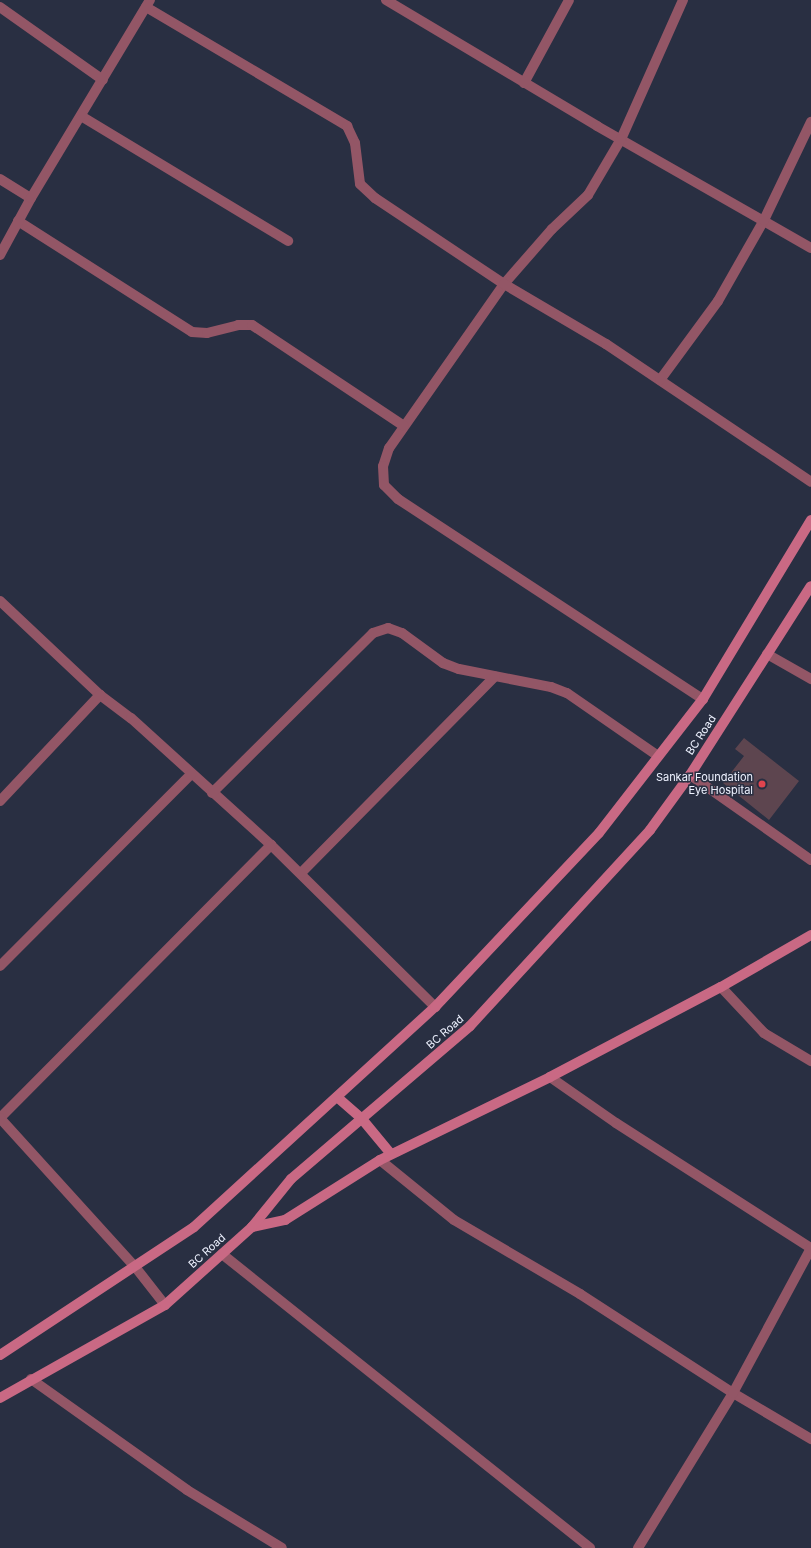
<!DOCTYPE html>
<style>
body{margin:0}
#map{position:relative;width:811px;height:1548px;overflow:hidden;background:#292f42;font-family:Inter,sans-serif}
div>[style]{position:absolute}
.building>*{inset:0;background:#5d454f}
.street>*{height:10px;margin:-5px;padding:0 5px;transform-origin:5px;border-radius:5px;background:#935666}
.secondary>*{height:10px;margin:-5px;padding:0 5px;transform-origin:5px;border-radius:5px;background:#c96984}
.dots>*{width:11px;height:11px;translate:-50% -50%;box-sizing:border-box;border:2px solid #292f42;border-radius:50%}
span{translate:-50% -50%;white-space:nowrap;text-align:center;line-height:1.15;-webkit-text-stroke:3px #292f42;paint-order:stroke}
.street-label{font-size:11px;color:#eef2ff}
.poi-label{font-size:11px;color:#eef2ff}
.right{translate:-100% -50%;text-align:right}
</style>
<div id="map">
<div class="building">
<i style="clip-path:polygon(744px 738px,799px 781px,769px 820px,723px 783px,744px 756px,735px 749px)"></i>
</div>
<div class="street">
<i style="left:386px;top:0;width:246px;rotate:30.8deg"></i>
<i style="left:597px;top:126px;width:246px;rotate:29.7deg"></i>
<i style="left:683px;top:0;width:152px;rotate:114deg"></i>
<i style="left:621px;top:139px;width:65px;rotate:120.5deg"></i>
<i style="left:588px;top:195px;width:50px;rotate:136.6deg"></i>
<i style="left:552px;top:229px;width:73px;rotate:131.1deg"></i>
<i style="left:504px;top:284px;width:200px;rotate:125deg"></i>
<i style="left:389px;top:448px;width:19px;rotate:108deg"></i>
<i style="left:383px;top:466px;width:19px;rotate:87deg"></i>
<i style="left:384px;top:485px;width:20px;rotate:45deg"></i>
<i style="left:398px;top:499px;width:365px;rotate:33.3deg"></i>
<i style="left:0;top:7px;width:126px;rotate:35.3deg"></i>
<i style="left:146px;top:7px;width:234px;rotate:30.6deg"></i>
<i style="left:347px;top:126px;width:19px;rotate:65deg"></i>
<i style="left:355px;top:143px;width:41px;rotate:83deg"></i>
<i style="left:360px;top:184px;width:21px;rotate:43deg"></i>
<i style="left:375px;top:198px;width:155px;rotate:33.7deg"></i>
<i style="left:504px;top:284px;width:118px;rotate:30.5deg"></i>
<i style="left:606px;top:344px;width:247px;rotate:33.9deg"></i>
<i style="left:524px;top:83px;width:94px;rotate:-61.5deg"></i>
<i style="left:81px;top:116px;width:242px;rotate:31.1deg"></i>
<i style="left:0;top:179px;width:36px;rotate:32deg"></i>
<i style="left:18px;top:221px;width:206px;rotate:32.5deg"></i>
<i style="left:192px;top:332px;width:15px;rotate:4deg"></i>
<i style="left:207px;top:333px;width:32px;rotate:-14deg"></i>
<i style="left:238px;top:325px;width:14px"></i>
<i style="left:252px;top:325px;width:182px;rotate:33.6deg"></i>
<i style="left:0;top:255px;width:65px;rotate:-61.5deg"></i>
<i style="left:31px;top:198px;width:231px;rotate:-59deg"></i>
<i style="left:660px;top:380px;width:98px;rotate:-53.7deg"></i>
<i style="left:718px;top:301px;width:93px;rotate:-60.4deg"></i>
<i style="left:764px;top:220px;width:109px;rotate:-64.4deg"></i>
<i style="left:0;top:601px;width:137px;rotate:43.2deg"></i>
<i style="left:100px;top:695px;width:39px;rotate:37deg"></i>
<i style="left:131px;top:718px;width:189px;rotate:42.2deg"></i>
<i style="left:271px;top:845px;width:231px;rotate:44.6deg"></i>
<i style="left:767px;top:654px;width:51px;rotate:29.6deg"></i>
<i style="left:690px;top:775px;width:148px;rotate:35.1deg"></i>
<i style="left:212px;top:793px;width:227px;rotate:-44.8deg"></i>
<i style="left:373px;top:633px;width:16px;rotate:-18deg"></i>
<i style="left:388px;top:628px;width:15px;rotate:20deg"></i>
<i style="left:402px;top:633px;width:51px;rotate:36.2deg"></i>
<i style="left:443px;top:663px;width:17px;rotate:21deg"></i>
<i style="left:459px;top:669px;width:94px;rotate:11.1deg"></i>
<i style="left:551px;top:687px;width:17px;rotate:21deg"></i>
<i style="left:567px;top:693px;width:111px;rotate:34.7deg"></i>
<i style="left:0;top:801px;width:146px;rotate:-46.7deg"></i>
<i style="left:301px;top:873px;width:276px;rotate:-45.4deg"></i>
<i style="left:0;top:966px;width:271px;rotate:-45.1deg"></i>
<i style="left:721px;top:987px;width:63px;rotate:46.9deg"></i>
<i style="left:764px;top:1033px;width:55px;rotate:30.8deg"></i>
<i style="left:550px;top:1077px;width:80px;rotate:34.9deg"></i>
<i style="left:616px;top:1123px;width:232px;rotate:32.7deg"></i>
<i style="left:0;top:1118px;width:385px;rotate:-45.2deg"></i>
<i style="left:0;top:1118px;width:202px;rotate:47.8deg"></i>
<i style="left:136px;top:1268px;width:47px;rotate:51.9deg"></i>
<i style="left:380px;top:1160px;width:95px;rotate:39deg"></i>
<i style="left:454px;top:1220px;width:146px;rotate:30.4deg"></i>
<i style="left:580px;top:1294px;width:182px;rotate:32.9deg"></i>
<i style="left:733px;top:1393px;width:91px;rotate:30.5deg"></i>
<i style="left:222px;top:1254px;width:471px;rotate:38.6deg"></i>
<i style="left:31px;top:1379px;width:191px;rotate:35.4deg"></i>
<i style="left:187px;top:1490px;width:111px;rotate:31.4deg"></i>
<i style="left:638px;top:1548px;width:182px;rotate:-58.5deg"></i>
<i style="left:733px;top:1393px;width:165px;rotate:-61.7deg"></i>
</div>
<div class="secondary">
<i style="left:337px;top:1097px;width:33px;rotate:41deg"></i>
<i style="left:362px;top:1119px;width:45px;rotate:50.4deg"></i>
<i style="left:252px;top:1227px;width:34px;rotate:-12deg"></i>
<i style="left:285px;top:1220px;width:112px;rotate:-32.3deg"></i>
<i style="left:380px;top:1160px;width:189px;rotate:-26deg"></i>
<i style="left:550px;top:1077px;width:193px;rotate:-27.8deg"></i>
<i style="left:721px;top:987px;width:104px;rotate:-30deg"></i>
<i style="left:0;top:1355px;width:232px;rotate:-33.4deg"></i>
<i style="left:194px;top:1227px;width:326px;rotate:-42.4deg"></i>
<i style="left:435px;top:1007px;width:239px;rotate:-46.7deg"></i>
<i style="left:599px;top:833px;width:170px;rotate:-52.2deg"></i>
<i style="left:703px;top:699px;width:209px;rotate:-58.9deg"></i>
<i style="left:0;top:1398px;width:189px;rotate:-29.4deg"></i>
<i style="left:165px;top:1305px;width:117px;rotate:-41.9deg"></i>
<i style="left:252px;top:1227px;width:62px;rotate:-50.9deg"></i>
<i style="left:291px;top:1179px;width:235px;rotate:-40.5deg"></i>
<i style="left:470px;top:1026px;width:266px;rotate:-47.4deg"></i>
<i style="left:650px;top:830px;width:68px;rotate:-54deg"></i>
<i style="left:690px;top:775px;width:224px;rotate:-57.4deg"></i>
</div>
<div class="dots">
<i style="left:762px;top:784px;background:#e0444e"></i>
</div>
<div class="street-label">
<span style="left:701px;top:735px;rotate:-57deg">BC Road</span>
<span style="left:445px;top:1032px;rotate:-41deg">BC Road</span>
<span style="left:207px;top:1251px;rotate:-42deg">BC Road</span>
</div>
<div class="poi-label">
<span class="right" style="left:753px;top:784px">Sankar Foundation<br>Eye Hospital</span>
</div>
</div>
